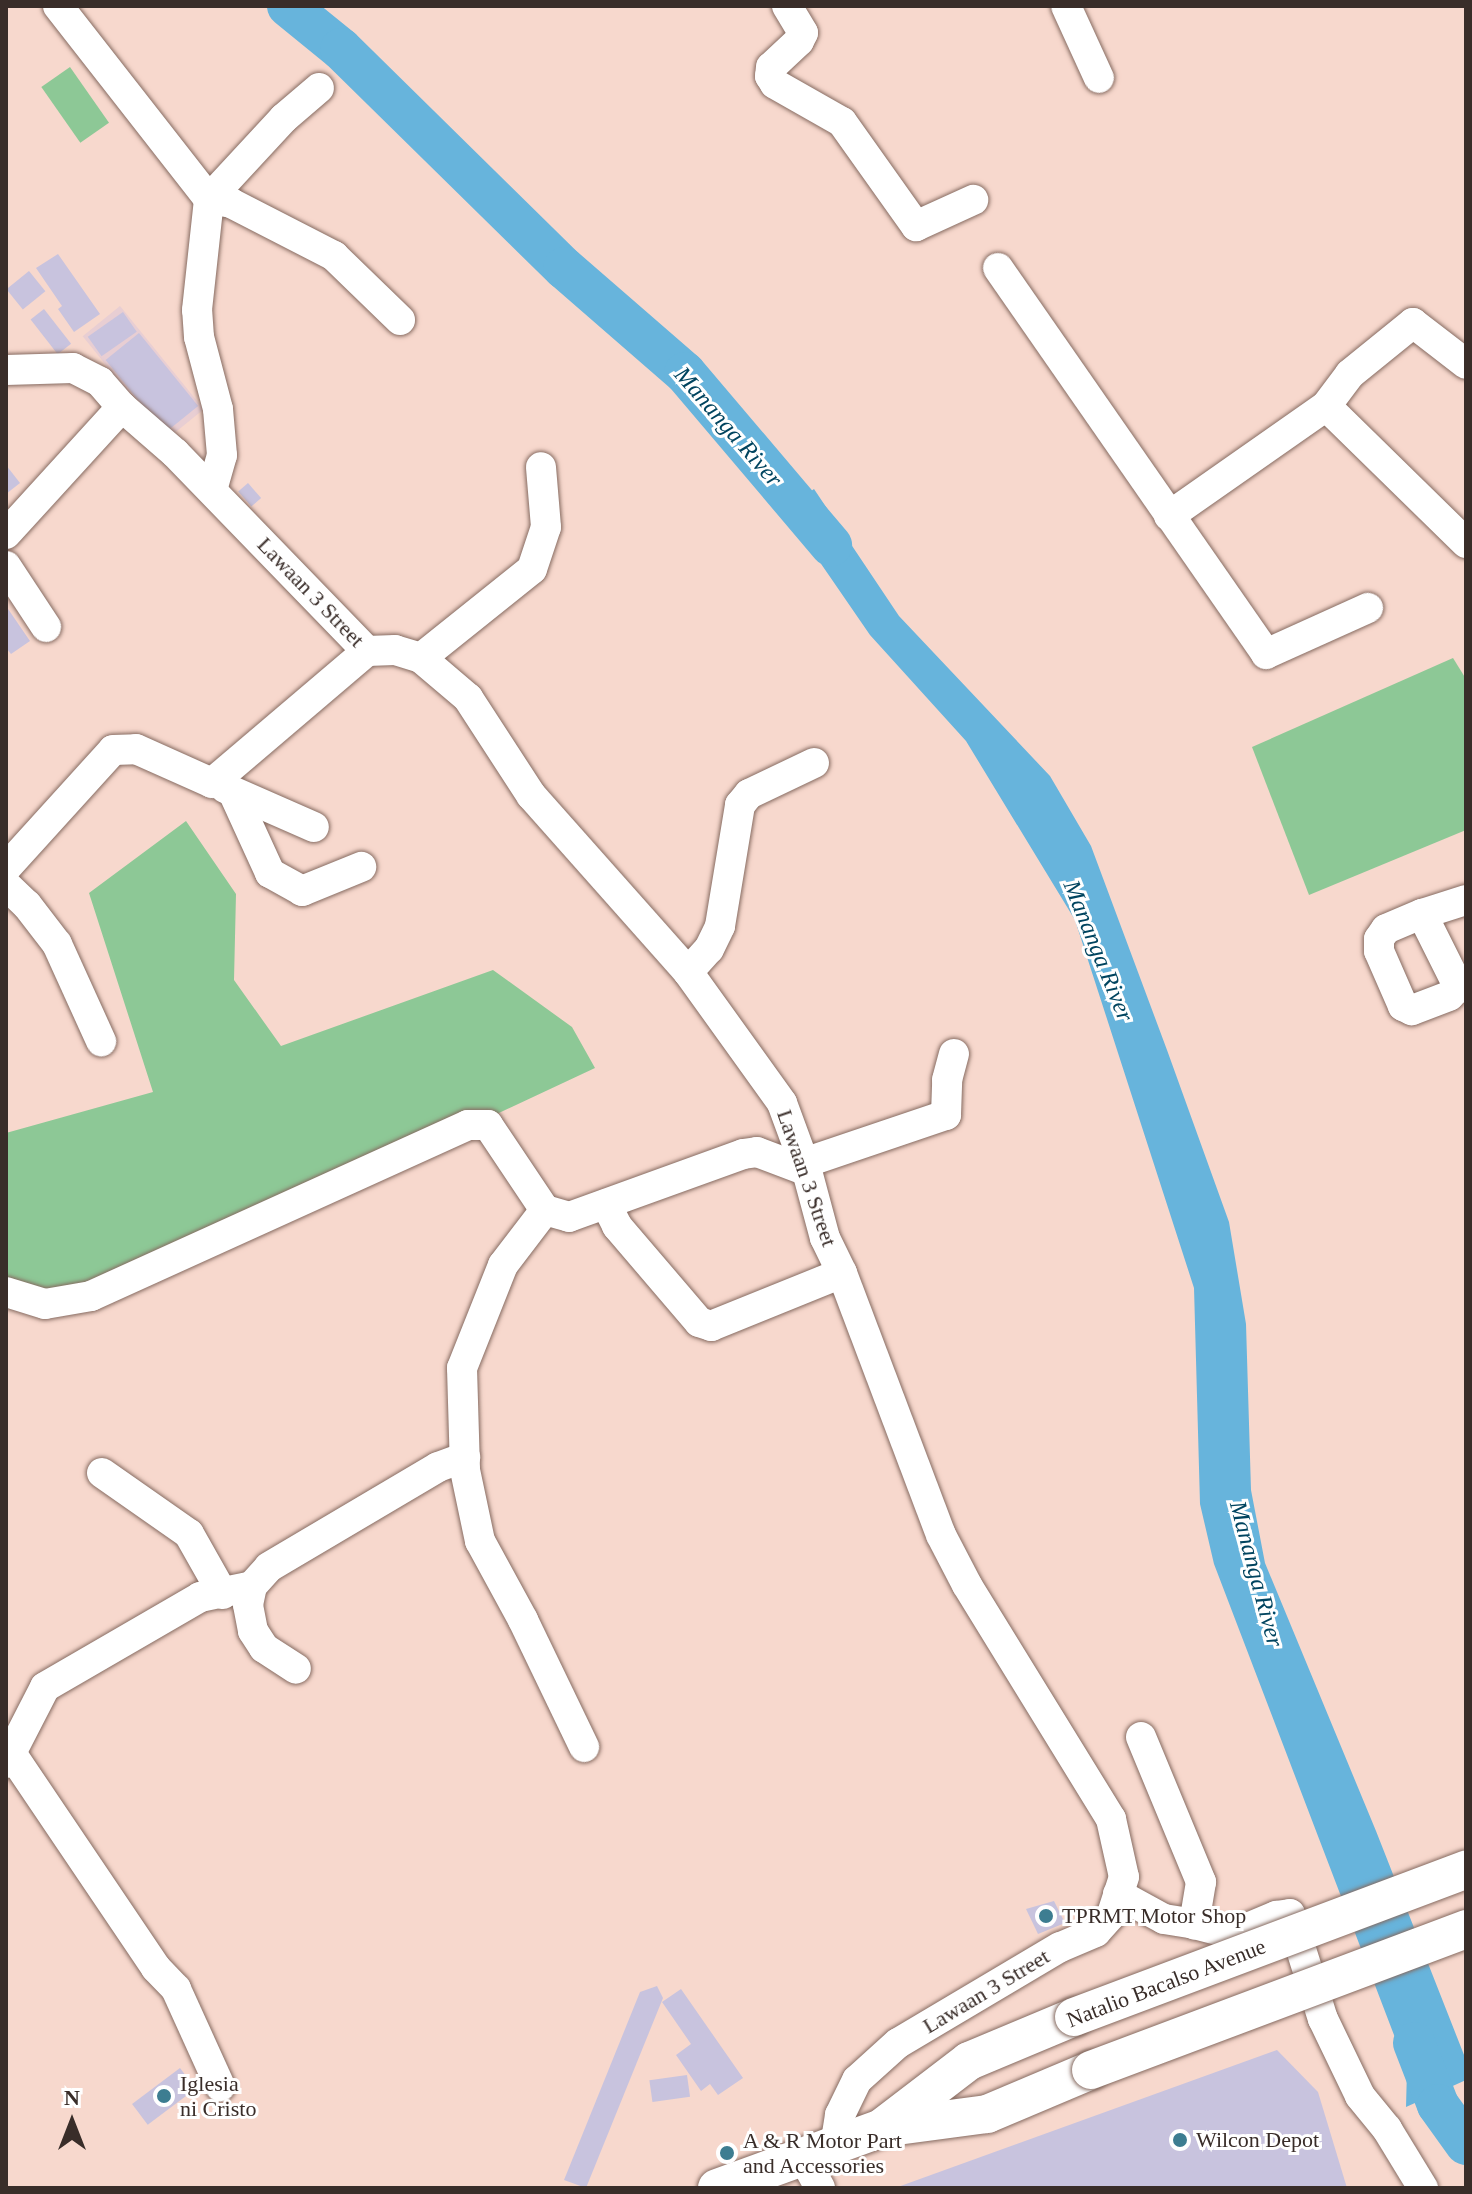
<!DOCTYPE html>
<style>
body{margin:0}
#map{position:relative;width:1472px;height:2194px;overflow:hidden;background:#f7d8cd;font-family:Georgia,serif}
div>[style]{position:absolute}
.education>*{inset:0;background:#e8ced3;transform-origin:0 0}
.green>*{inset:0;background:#8dc896;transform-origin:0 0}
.water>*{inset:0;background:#67b4dc}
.river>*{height:42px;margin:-21px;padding:0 21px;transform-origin:21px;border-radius:21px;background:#67b4dc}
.building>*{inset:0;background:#c8c3de;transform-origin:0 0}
.roads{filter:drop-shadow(0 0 2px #866b61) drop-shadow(0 0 2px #866b61)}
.minor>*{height:30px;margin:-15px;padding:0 15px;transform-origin:15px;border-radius:15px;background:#fff}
.major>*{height:38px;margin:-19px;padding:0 19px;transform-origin:19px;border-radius:19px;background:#fff}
.bridges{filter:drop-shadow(0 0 2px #866b61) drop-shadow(0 0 2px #866b61)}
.major-bridge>*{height:38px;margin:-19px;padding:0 19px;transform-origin:19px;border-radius:19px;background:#fff}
.dots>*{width:22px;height:22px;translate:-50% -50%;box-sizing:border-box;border:4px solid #fff;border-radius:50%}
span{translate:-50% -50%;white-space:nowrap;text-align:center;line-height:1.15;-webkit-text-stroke:6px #fff;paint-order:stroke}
.street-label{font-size:22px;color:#392d29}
.poi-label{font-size:22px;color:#392d29}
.left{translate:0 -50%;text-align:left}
.water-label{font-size:24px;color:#00445f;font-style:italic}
.frame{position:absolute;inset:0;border:8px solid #392d29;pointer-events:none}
.north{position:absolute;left:32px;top:2082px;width:80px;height:80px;-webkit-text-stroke:6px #fff;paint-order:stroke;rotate:0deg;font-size:22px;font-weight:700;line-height:32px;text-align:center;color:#392d29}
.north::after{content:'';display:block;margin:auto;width:28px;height:36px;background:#392d29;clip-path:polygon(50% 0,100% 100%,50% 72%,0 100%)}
</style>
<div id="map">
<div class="education">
<i style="left:120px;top:306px;width:133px;height:48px;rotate:51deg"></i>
</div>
<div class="green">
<i style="left:70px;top:67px;width:68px;height:35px;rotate:55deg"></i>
<i style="clip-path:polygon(1453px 658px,1466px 679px,1466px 830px,1309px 895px,1252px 747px)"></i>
<i style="clip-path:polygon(186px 821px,236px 894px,234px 980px,281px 1046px,493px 970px,572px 1027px,595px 1068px,112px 1294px,6px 1286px,6px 1133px,153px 1092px,89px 893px)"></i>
</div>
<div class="water">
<i style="clip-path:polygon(814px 489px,899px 616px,1050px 776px,1091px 846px,1167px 1050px,1229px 1222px,1246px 1324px,1251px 1490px,1265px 1563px,1376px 1831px,1466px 2060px,1466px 2080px,1406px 2107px,1407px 2069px,1214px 1564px,1200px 1504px,1194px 1288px,1075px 920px,966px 741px,870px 635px,784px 510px)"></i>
</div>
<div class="river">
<i style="left:288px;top:6px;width:68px;rotate:39.1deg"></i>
<i style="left:341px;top:49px;width:313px;rotate:44.5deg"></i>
<i style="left:564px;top:268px;width:160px;rotate:41deg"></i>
<i style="left:685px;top:373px;width:226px;rotate:49.7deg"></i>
<i style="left:1414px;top:2043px;width:66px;rotate:68.8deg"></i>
<i style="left:1438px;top:2105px;width:48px;rotate:54.3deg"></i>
</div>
<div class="building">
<i style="clip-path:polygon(58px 254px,100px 314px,74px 332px,58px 309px,62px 306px,36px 268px)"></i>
<i style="left:29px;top:271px;width:26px;height:29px;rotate:51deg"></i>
<i style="left:44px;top:309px;width:44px;height:17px;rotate:52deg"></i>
<i style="left:123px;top:312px;width:24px;height:43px;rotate:55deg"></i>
<i style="left:139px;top:333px;width:94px;height:43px;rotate:51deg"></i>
<i style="clip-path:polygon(6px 465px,20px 483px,6px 494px)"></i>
<i style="left:248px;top:483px;width:20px;height:13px;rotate:49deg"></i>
<i style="clip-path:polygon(6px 606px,30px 641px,11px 654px,6px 648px)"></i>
<i style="clip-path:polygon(1054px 1901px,1065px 1923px,1038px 1934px,1026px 1909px)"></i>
<i style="clip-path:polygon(657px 1986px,663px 1998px,586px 2188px,564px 2180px,640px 1992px)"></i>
<i style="clip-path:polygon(681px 1989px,743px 2078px,718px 2095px,710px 2084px,701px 2091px,676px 2055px,691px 2044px,662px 2002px)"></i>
<i style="clip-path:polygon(1277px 2050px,1318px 2092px,1347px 2188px,895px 2188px)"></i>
<i style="left:180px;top:2068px;width:26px;height:60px;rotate:53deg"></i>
<i style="left:687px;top:2075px;width:22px;height:38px;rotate:82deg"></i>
</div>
<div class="roads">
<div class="minor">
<i style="left:58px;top:6px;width:245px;rotate:52deg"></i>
<i style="left:209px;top:199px;width:22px;rotate:10deg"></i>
<i style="left:231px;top:203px;width:116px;rotate:27.2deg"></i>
<i style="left:334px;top:256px;width:92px;rotate:44.1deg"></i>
<i style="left:787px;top:6px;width:31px;rotate:59deg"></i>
<i style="left:803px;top:33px;width:9px;rotate:117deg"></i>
<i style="left:799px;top:41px;width:38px;rotate:137deg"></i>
<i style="left:771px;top:67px;width:9px;rotate:96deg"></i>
<i style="left:770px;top:76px;width:9px;rotate:58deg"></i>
<i style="left:775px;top:84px;width:77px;rotate:29.6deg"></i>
<i style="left:842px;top:122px;width:128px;rotate:54.6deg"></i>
<i style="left:916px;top:226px;width:63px;rotate:-24.5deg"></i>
<i style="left:1066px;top:6px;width:79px;rotate:65.4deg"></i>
<i style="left:998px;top:268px;width:470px;rotate:55.2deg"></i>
<i style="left:1266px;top:654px;width:112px;rotate:-24.3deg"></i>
<i style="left:6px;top:370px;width:67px;rotate:-1.7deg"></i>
<i style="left:73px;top:368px;width:30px;rotate:27deg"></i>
<i style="left:100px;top:382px;width:33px;rotate:49deg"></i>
<i style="left:122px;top:407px;width:70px;rotate:41deg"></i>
<i style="left:175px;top:453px;width:276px;rotate:45.9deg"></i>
<i style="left:367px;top:651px;width:28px;rotate:-2deg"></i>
<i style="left:395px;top:650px;width:27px;rotate:17deg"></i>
<i style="left:421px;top:658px;width:62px;rotate:40.4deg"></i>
<i style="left:468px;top:698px;width:116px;rotate:57deg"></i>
<i style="left:531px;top:795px;width:237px;rotate:48.4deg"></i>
<i style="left:688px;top:972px;width:161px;rotate:54.3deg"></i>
<i style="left:782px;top:1103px;width:72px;rotate:69.8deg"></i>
<i style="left:807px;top:1171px;width:69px;rotate:75deg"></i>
<i style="left:825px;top:1238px;width:39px;rotate:64deg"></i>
<i style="left:842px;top:1273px;width:280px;rotate:69.3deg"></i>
<i style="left:941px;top:1535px;width:56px;rotate:62.5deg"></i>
<i style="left:967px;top:1585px;width:275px;rotate:58.4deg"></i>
<i style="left:1111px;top:1819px;width:59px;rotate:77.4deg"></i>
<i style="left:1124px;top:1877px;width:39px;rotate:108deg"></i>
<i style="left:1112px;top:1914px;width:24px;rotate:132deg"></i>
<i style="left:1096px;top:1932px;width:39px;rotate:157deg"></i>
<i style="left:1060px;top:1947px;width:188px;rotate:149.3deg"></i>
<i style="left:898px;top:2043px;width:55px;rotate:137.9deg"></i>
<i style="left:857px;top:2080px;width:39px;rotate:116deg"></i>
<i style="left:840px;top:2115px;width:31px;rotate:99deg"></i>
<i style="left:1326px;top:406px;width:196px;rotate:44.4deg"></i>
<i style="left:212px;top:490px;width:36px;rotate:-74deg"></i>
<i style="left:222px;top:455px;width:46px;rotate:-95deg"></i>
<i style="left:218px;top:409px;width:74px;rotate:-104.8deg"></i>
<i style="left:199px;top:337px;width:27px;rotate:-94deg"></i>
<i style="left:197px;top:310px;width:112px;rotate:-83.8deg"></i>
<i style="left:209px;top:199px;width:110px;rotate:-47.2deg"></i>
<i style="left:284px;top:118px;width:46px;rotate:-40.6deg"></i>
<i style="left:1169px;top:516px;width:192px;rotate:-35deg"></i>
<i style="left:1326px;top:406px;width:40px;rotate:-53deg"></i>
<i style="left:1350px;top:374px;width:81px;rotate:-39deg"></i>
<i style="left:1413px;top:323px;width:67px;rotate:37.7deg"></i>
<i style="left:6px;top:534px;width:172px;rotate:-47.6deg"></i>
<i style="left:6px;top:566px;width:73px;rotate:56.7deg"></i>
<i style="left:421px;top:658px;width:142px;rotate:-38.7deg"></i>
<i style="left:532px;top:569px;width:44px;rotate:-71.6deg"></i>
<i style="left:546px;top:527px;width:60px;rotate:-94.8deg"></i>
<i style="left:225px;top:788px;width:97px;rotate:23.7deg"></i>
<i style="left:233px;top:792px;width:89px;rotate:65.4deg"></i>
<i style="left:270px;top:873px;width:37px;rotate:29deg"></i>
<i style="left:302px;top:891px;width:64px;rotate:-22.1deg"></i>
<i style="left:6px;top:868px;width:159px;rotate:-47.8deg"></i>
<i style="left:113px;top:750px;width:23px;rotate:-2deg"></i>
<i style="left:136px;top:749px;width:83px;rotate:24.1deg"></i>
<i style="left:212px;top:783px;width:204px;rotate:-40.4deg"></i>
<i style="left:6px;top:885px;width:29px;rotate:44deg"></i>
<i style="left:27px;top:905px;width:49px;rotate:52.4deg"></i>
<i style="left:57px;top:944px;width:107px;rotate:65.6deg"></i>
<i style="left:1422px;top:914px;width:74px;rotate:63.4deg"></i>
<i style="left:1455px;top:980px;width:10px;rotate:90deg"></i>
<i style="left:1455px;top:990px;width:8px;rotate:135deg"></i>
<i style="left:1449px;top:996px;width:40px;rotate:159deg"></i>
<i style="left:1412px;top:1010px;width:10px;rotate:-156deg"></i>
<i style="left:1403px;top:1006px;width:60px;rotate:-113.6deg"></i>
<i style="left:1379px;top:951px;width:12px;rotate:-90deg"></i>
<i style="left:1379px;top:939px;width:12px;rotate:-55deg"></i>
<i style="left:1386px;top:929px;width:39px;rotate:-23deg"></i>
<i style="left:1422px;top:914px;width:46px;rotate:-17.7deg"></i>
<i style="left:688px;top:972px;width:31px;rotate:-48deg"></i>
<i style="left:709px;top:949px;width:25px;rotate:-64deg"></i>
<i style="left:720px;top:926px;width:123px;rotate:-80.6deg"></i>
<i style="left:740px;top:805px;width:14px;rotate:-51deg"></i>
<i style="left:749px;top:794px;width:72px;rotate:-25.5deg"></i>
<i style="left:804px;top:1163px;width:150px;rotate:-18.7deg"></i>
<i style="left:946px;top:1115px;width:35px;rotate:-88deg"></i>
<i style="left:947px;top:1080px;width:27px;rotate:-75deg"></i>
<i style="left:606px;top:1204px;width:25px;rotate:63deg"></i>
<i style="left:617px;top:1226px;width:126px;rotate:49.5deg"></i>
<i style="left:699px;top:1322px;width:13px;rotate:18deg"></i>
<i style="left:711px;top:1326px;width:141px;rotate:-22deg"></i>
<i style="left:545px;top:1210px;width:69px;rotate:127.4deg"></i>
<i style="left:503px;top:1265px;width:111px;rotate:111.7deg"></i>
<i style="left:462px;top:1368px;width:102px;rotate:88.3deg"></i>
<i style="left:465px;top:1470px;width:73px;rotate:78.1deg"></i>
<i style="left:480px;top:1541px;width:90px;rotate:61.4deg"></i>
<i style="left:523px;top:1620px;width:141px;rotate:64.3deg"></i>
<i style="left:6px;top:1292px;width:41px;rotate:17.1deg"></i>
<i style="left:45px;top:1304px;width:47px;rotate:-9.9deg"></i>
<i style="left:91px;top:1296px;width:414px;rotate:-24.4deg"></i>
<i style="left:468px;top:1125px;width:20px"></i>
<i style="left:488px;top:1125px;width:102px;rotate:56.2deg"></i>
<i style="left:545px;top:1210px;width:25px;rotate:16deg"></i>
<i style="left:569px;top:1217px;width:185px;rotate:-19.9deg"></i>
<i style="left:743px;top:1154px;width:14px;rotate:-8deg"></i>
<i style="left:757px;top:1152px;width:53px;rotate:20.8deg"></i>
<i style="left:102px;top:1473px;width:106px;rotate:35deg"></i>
<i style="left:189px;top:1534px;width:69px;rotate:60.5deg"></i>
<i style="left:252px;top:1586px;width:19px;rotate:102deg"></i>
<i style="left:248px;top:1605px;width:26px;rotate:79deg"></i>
<i style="left:253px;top:1631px;width:20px;rotate:57deg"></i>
<i style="left:264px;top:1648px;width:38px;rotate:33deg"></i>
<i style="left:1141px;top:1737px;width:157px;rotate:67.5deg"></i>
<i style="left:1201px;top:1882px;width:43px;rotate:99.5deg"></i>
<i style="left:1194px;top:1924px;width:40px;rotate:14.4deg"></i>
<i style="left:1233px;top:1934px;width:47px;rotate:-22.7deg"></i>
<i style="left:1276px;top:1916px;width:14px;rotate:-8deg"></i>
<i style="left:1290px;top:1914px;width:110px;rotate:72.6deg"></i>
<i style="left:1323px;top:2019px;width:85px;rotate:64.3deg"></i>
<i style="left:1360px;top:2096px;width:43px;rotate:50.7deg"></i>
<i style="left:1387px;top:2129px;width:69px;rotate:58.6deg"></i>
<i style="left:11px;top:1753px;width:259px;rotate:56deg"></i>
<i style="left:156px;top:1968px;width:29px;rotate:46deg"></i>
<i style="left:176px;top:1989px;width:107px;rotate:65.6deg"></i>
<i style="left:6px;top:1763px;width:85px;rotate:-62.8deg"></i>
<i style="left:45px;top:1687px;width:179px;rotate:-30.1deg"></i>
<i style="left:200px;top:1597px;width:53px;rotate:-11.9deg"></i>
<i style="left:252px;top:1586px;width:25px;rotate:-48deg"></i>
<i style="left:269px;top:1567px;width:196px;rotate:-30.6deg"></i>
<i style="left:438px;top:1467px;width:29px;rotate:-20deg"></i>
<i style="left:1118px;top:1894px;width:52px;rotate:28.5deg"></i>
<i style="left:1164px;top:1919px;width:30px;rotate:9deg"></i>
<i style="left:804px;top:2159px;width:33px;rotate:61deg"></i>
</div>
<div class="major">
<i style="left:884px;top:2126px;width:107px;rotate:-37.4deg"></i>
<i style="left:969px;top:2061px;width:114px;rotate:-22.7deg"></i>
<i style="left:717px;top:2188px;width:176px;rotate:-20deg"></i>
<i style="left:882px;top:2128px;width:106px;rotate:-7.6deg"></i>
<i style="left:987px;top:2114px;width:113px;rotate:-22.9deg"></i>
</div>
</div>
<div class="bridges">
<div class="major-bridge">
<i style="left:1074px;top:2017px;width:419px;rotate:-20.6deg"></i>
<i style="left:1091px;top:2070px;width:401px;rotate:-20.6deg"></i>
</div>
</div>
<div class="dots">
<i style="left:1046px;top:1916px;background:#3d7d91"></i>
<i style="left:164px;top:2096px;background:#3d7d91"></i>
<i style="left:1180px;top:2140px;background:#3d7d91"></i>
<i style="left:727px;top:2153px;background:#3d7d91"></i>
</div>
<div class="street-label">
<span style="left:311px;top:592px;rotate:46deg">Lawaan 3 Street</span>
<span style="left:807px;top:1178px;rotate:71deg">Lawaan 3 Street</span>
<span style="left:1166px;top:1983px;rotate:-21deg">Natalio Bacalso Avenue</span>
<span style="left:986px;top:1991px;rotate:-31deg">Lawaan 3 Street</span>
</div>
<div class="poi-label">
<span class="left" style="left:1062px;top:1916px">TPRMT Motor Shop</span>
<span class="left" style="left:180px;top:2096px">Iglesia<br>ni Cristo</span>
<span class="left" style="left:743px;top:2153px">A &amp; R Motor Part<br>and Accessories</span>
<span class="left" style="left:1196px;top:2140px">Wilcon Depot</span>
</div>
<div class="water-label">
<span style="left:728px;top:427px;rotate:49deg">Mananga River</span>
<span style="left:1098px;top:951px;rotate:68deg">Mananga River</span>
<span style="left:1256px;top:1574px;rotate:75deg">Mananga River</span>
</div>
<div class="frame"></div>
<div class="north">N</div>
</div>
